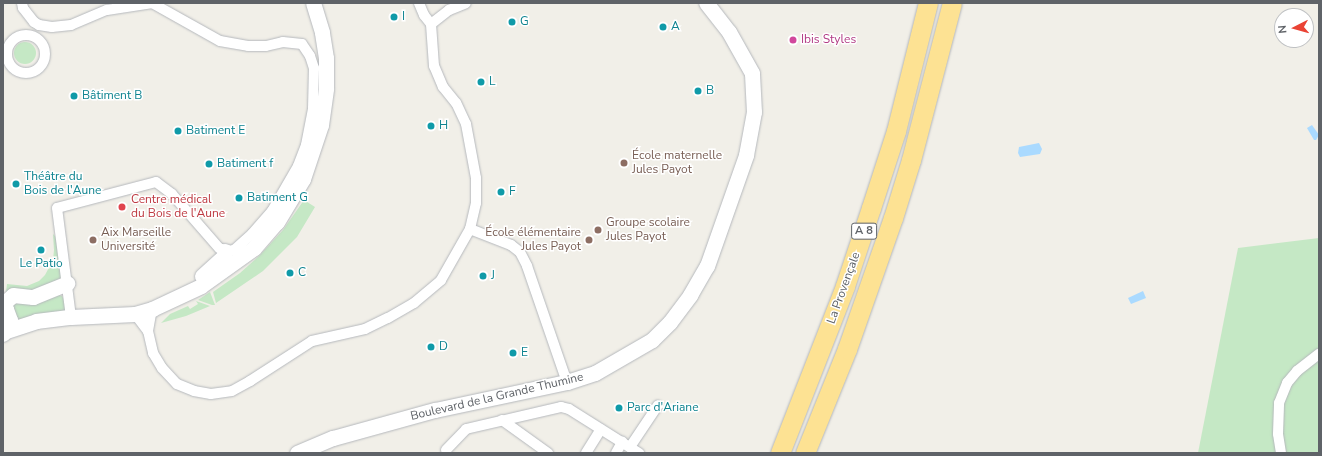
<!DOCTYPE html>
<meta charset="utf-8">
<style>
body{margin:0}
#map{position:relative;width:1322px;height:456px;overflow:hidden;background:#f1efe8;font-family:"Nunito Sans",sans-serif}
div>[style]{position:absolute}
.green>*{inset:0;background:#c5e8c5}
.round{border-radius:50%}
.water>*{inset:0;background:#aadaff}
.roads{filter:drop-shadow(0 0 1px #b5b8bc) drop-shadow(0 0 1px #b5b8bc)}
.street>*{height:10px;margin:-5px;padding:0 5px;transform-origin:5px;border-radius:5px;background:#fff}
.street>.ring{margin:-5px;padding:0;box-sizing:content-box;background:none;border:10px solid #fff;border-radius:50%}
.secondary>*{height:15px;margin:-7.5px;padding:0 7.5px;transform-origin:7.5px;border-radius:7.5px;background:#fff}
.highway>*{height:19px;margin:-9.5px;padding:0 9.5px;transform-origin:9.5px;border-radius:9.5px;background:#fde293}
.dots>*{width:11px;height:11px;translate:-50% -50%;box-sizing:border-box;border:2px solid #fff;border-radius:50%}
span{translate:-50% -50%;white-space:nowrap;text-align:center;line-height:1.15;-webkit-text-stroke:3px #fff;paint-order:stroke}
.shield-label span{padding:1px 3px;background:#fff;border:1px solid;border-radius:3px;-webkit-text-stroke-width:0}
.shield-label{font-size:11px;color:#5f6368;font-weight:700}
.culture-label{font-size:12px;color:#0d838f}
.left{translate:0 -50%;text-align:left}
.hotel-label{font-size:12px;color:#b23c85}
.education-label{font-size:12px;color:#785e54}
.right{translate:-100% -50%;text-align:right}
.health-label{font-size:12px;color:#be3a42}
.street-label{font-size:12px;color:#5f6368}
.frame{position:absolute;inset:0;border:4px solid #5f6368;pointer-events:none}
.north{position:absolute;left:1274px;top:8px;width:40px;height:40px;box-sizing:border-box;background:#fff;border:1px solid #bfc1c3;border-radius:50%;rotate:264deg;font-size:11px;font-weight:700;line-height:16px;text-align:center;color:#5f6368}
.north::after{content:'';display:block;margin:auto;width:14px;height:18px;background:#ea4335;clip-path:polygon(50% 0,100% 100%,50% 72%,0 100%)}
</style>
<div id="map">
<div class="green">
<i class="round" style="left:14px;top:42px;width:22px;height:22px"></i>
<i style="clip-path:polygon(304px 200px,315px 207px,297px 237px,263px 271px,216px 303px,213px 292px,240px 273px,259px 256px,283px 230px)"></i>
<i style="clip-path:polygon(53px 234px,56px 237px,62px 279px,33px 291px,6px 292px,7px 284px,27px 286px,39px 281px,45px 275px,53px 260px,54px 250px)"></i>
<i style="clip-path:polygon(1319px 238px,1319px 453px,1198px 453px,1238px 248px)"></i>
<i style="clip-path:polygon(210px 292px,215px 305px,212px 305px,198px 300px)"></i>
<i style="clip-path:polygon(55px 294px,62px 296px,65px 301px,66px 312px,16px 321px,10px 302px)"></i>
<i style="clip-path:polygon(196px 301px,210px 306px,186px 316px,161px 323px,170px 314px,188px 306px,190px 309px,198px 304px)"></i>
</div>
<div class="water">
<i style="clip-path:polygon(1312px 125px,1319px 135px,1316px 140px,1314px 140px,1307px 128px)"></i>
<i style="clip-path:polygon(1039px 143px,1042px 149px,1040px 154px,1020px 157px,1018px 153px,1019px 147px)"></i>
<i style="clip-path:polygon(1143px 291px,1146px 298px,1131px 304px,1128px 298px)"></i>
</div>
<div class="roads">
<div class="street">
<i style="left:22px;top:3px;width:5px;rotate:79deg"></i>
<i style="left:23px;top:8px;width:18px;rotate:52deg"></i>
<i style="left:34px;top:22px;width:6px;rotate:31deg"></i>
<i style="left:39px;top:25px;width:13px;rotate:9deg"></i>
<i style="left:52px;top:27px;width:19px;rotate:-6deg"></i>
<i style="left:71px;top:25px;width:39px;rotate:-23deg"></i>
<i style="left:107px;top:10px;width:46px;rotate:-8.8deg"></i>
<i style="left:152px;top:3px;width:78px;rotate:29.2deg"></i>
<i style="left:220px;top:41px;width:28px;rotate:10deg"></i>
<i style="left:248px;top:46px;width:18px"></i>
<i style="left:266px;top:46px;width:17px;rotate:-13deg"></i>
<i style="left:283px;top:42px;width:19px;rotate:6deg"></i>
<i style="left:302px;top:44px;width:14px;rotate:56deg"></i>
<i style="left:310px;top:56px;width:13px;rotate:72deg"></i>
<i style="left:314px;top:68px;width:41px;rotate:91.4deg"></i>
<i style="left:313px;top:109px;width:37px;rotate:101deg"></i>
<i style="left:306px;top:145px;width:22px;rotate:111deg"></i>
<i style="left:298px;top:166px;width:52px;rotate:120deg"></i>
<i style="left:272px;top:211px;width:30px;rotate:131deg"></i>
<i style="left:252px;top:234px;width:24px;rotate:138deg"></i>
<i style="left:234px;top:250px;width:6px;rotate:171deg"></i>
<i style="left:228px;top:251px;width:9px;rotate:-162deg"></i>
<i style="left:219px;top:248px;width:72px;rotate:-131deg"></i>
<i style="left:172px;top:194px;width:20px;rotate:-143deg"></i>
<i style="left:156px;top:182px;width:102px;rotate:165.3deg"></i>
<i style="left:57px;top:208px;width:110px;rotate:82.7deg"></i>
<i style="left:431px;top:24px;width:23px;rotate:-38deg"></i>
<i style="left:449px;top:10px;width:18px;rotate:-22deg"></i>
<i class="ring" style="left:7px;top:35px;width:28px;height:28px"></i>
<i style="left:470px;top:229px;width:44px;rotate:21.3deg"></i>
<i style="left:511px;top:245px;width:11px;rotate:38deg"></i>
<i style="left:520px;top:252px;width:16px;rotate:63deg"></i>
<i style="left:527px;top:266px;width:123px;rotate:71deg"></i>
<i style="left:135px;top:314px;width:21px;rotate:53deg"></i>
<i style="left:148px;top:331px;width:22px;rotate:-80deg"></i>
<i style="left:148px;top:331px;width:23px;rotate:77deg"></i>
<i style="left:153px;top:353px;width:17px;rotate:59deg"></i>
<i style="left:162px;top:368px;width:22px;rotate:47deg"></i>
<i style="left:177px;top:384px;width:18px;rotate:22deg"></i>
<i style="left:194px;top:391px;width:17px;rotate:10deg"></i>
<i style="left:211px;top:394px;width:21px;rotate:-8deg"></i>
<i style="left:232px;top:391px;width:21px;rotate:-29deg"></i>
<i style="left:250px;top:381px;width:74px;rotate:-32.8deg"></i>
<i style="left:312px;top:341px;width:54px;rotate:-12.8deg"></i>
<i style="left:365px;top:329px;width:25px;rotate:-26deg"></i>
<i style="left:388px;top:318px;width:30px;rotate:-30deg"></i>
<i style="left:414px;top:303px;width:35px;rotate:-40deg"></i>
<i style="left:441px;top:280px;width:59px;rotate:-60.4deg"></i>
<i style="left:470px;top:229px;width:27px;rotate:-77deg"></i>
<i style="left:476px;top:203px;width:25px;rotate:-90deg"></i>
<i style="left:476px;top:178px;width:55px;rotate:-100.5deg"></i>
<i style="left:466px;top:124px;width:23px;rotate:-115deg"></i>
<i style="left:456px;top:103px;width:21px;rotate:-129deg"></i>
<i style="left:443px;top:87px;width:23px;rotate:-113deg"></i>
<i style="left:434px;top:66px;width:42px;rotate:-94.1deg"></i>
<i style="left:431px;top:24px;width:11px;rotate:-128deg"></i>
<i style="left:424px;top:15px;width:13px;rotate:-113deg"></i>
<i style="left:502px;top:420px;width:57px;rotate:35.7deg"></i>
<i style="left:630px;top:447px;width:50px;rotate:-56.3deg"></i>
<i style="left:446px;top:450px;width:29px;rotate:-46deg"></i>
<i style="left:466px;top:429px;width:98px;rotate:-13deg"></i>
<i style="left:561px;top:407px;width:8px;rotate:14deg"></i>
<i style="left:569px;top:409px;width:83px;rotate:32.2deg"></i>
<i style="left:586px;top:453px;width:28px;rotate:-58deg"></i>
<i style="left:616px;top:453px;width:13px;rotate:-61deg"></i>
<i style="left:1281px;top:453px;width:19px;rotate:-99deg"></i>
<i style="left:1278px;top:434px;width:31px;rotate:-88deg"></i>
<i style="left:1279px;top:403px;width:22px;rotate:-68deg"></i>
<i style="left:1287px;top:383px;width:16px;rotate:-50deg"></i>
<i style="left:1297px;top:371px;width:28px;rotate:-38deg"></i>
</div>
<div class="secondary">
<i style="left:202px;top:276px;width:30px;rotate:-42deg"></i>
<i style="left:224px;top:256px;width:5px;rotate:-79deg"></i>
<i style="left:3px;top:304px;width:13px;rotate:-42deg"></i>
<i style="left:13px;top:295px;width:20px;rotate:6deg"></i>
<i style="left:33px;top:297px;width:37px;rotate:-22deg"></i>
<i style="left:3px;top:305px;width:5px;rotate:53deg"></i>
<i style="left:6px;top:309px;width:12px;rotate:70deg"></i>
<i style="left:10px;top:320px;width:6px;rotate:108deg"></i>
<i style="left:8px;top:326px;width:9px;rotate:122deg"></i>
<i style="left:6px;top:331px;width:32px;rotate:-18deg"></i>
<i style="left:36px;top:321px;width:35px;rotate:-7deg"></i>
<i style="left:71px;top:317px;width:64px;rotate:-2.7deg"></i>
<i style="left:135px;top:314px;width:18px;rotate:-16deg"></i>
<i style="left:152px;top:309px;width:54px;rotate:-25.1deg"></i>
<i style="left:201px;top:286px;width:65px;rotate:-35.6deg"></i>
<i style="left:254px;top:248px;width:35px;rotate:-49deg"></i>
<i style="left:277px;top:222px;width:50px;rotate:-58.8deg"></i>
<i style="left:303px;top:179px;width:57px;rotate:-71.6deg"></i>
<i style="left:321px;top:125px;width:37px;rotate:-82deg"></i>
<i style="left:326px;top:88px;width:30px;rotate:-90deg"></i>
<i style="left:326px;top:58px;width:26px;rotate:-99deg"></i>
<i style="left:322px;top:32px;width:30px;rotate:-107deg"></i>
<i style="left:297px;top:453px;width:39px;rotate:-23deg"></i>
<i style="left:333px;top:438px;width:106px;rotate:-15.4deg"></i>
<i style="left:435px;top:410px;width:135px;rotate:-12deg"></i>
<i style="left:567px;top:382px;width:29px;rotate:-18deg"></i>
<i style="left:595px;top:373px;width:66px;rotate:-30.1deg"></i>
<i style="left:652px;top:340px;width:25px;rotate:-45deg"></i>
<i style="left:670px;top:322px;width:34px;rotate:-53deg"></i>
<i style="left:690px;top:295px;width:34px;rotate:-60deg"></i>
<i style="left:707px;top:266px;width:118px;rotate:-70.6deg"></i>
<i style="left:746px;top:155px;width:44px;rotate:-79.5deg"></i>
<i style="left:754px;top:112px;width:39px;rotate:-93deg"></i>
<i style="left:752px;top:73px;width:47px;rotate:-119.3deg"></i>
<i style="left:729px;top:32px;width:37px;rotate:-128deg"></i>
</div>
<div class="highway">
<i style="left:780px;top:453px;width:179px;rotate:-68.7deg"></i>
<i style="left:845px;top:286px;width:82px;rotate:-71.6deg"></i>
<i style="left:871px;top:208px;width:81px;rotate:-72deg"></i>
<i style="left:896px;top:131px;width:132px;rotate:-76deg"></i>
<i style="left:805px;top:453px;width:112px;rotate:-68deg"></i>
<i style="left:847px;top:349px;width:139px;rotate:-70.7deg"></i>
<i style="left:893px;top:218px;width:61px;rotate:-72.8deg"></i>
<i style="left:911px;top:160px;width:162px;rotate:-75.4deg"></i>
</div>
</div>
<div class="dots">
<i style="left:394px;top:17px;background:#0f9aa8"></i>
<i style="left:512px;top:22px;background:#0f9aa8"></i>
<i style="left:663px;top:27px;background:#0f9aa8"></i>
<i style="left:793px;top:40px;background:#d1479c"></i>
<i style="left:481px;top:82px;background:#0f9aa8"></i>
<i style="left:698px;top:91px;background:#0f9aa8"></i>
<i style="left:74px;top:96px;background:#0f9aa8"></i>
<i style="left:431px;top:126px;background:#0f9aa8"></i>
<i style="left:178px;top:131px;background:#0f9aa8"></i>
<i style="left:624px;top:163px;background:#8d6e63"></i>
<i style="left:209px;top:164px;background:#0f9aa8"></i>
<i style="left:16px;top:184px;background:#0f9aa8"></i>
<i style="left:501px;top:192px;background:#0f9aa8"></i>
<i style="left:239px;top:198px;background:#0f9aa8"></i>
<i style="left:122px;top:207px;background:#e0444e"></i>
<i style="left:598px;top:230px;background:#8d6e63"></i>
<i style="left:93px;top:240px;background:#8d6e63"></i>
<i style="left:589px;top:240px;background:#8d6e63"></i>
<i style="left:41px;top:250px;background:#0f9aa8"></i>
<i style="left:290px;top:273px;background:#0f9aa8"></i>
<i style="left:483px;top:276px;background:#0f9aa8"></i>
<i style="left:431px;top:347px;background:#0f9aa8"></i>
<i style="left:513px;top:353px;background:#0f9aa8"></i>
<i style="left:619px;top:408px;background:#0f9aa8"></i>
</div>
<div class="shield-label">
<span style="left:864px;top:231px">A 8</span>
</div>
<div class="culture-label">
<span class="left" style="left:402px;top:17px">I</span>
<span class="left" style="left:520px;top:22px">G</span>
<span class="left" style="left:671px;top:27px">A</span>
<span class="left" style="left:489px;top:82px">L</span>
<span class="left" style="left:706px;top:91px">B</span>
<span class="left" style="left:82px;top:96px">Bâtiment B</span>
<span class="left" style="left:439px;top:126px">H</span>
<span class="left" style="left:186px;top:131px">Batiment E</span>
<span class="left" style="left:217px;top:164px">Batiment f</span>
<span class="left" style="left:24px;top:184px">Théâtre du<br>Bois de l'Aune</span>
<span class="left" style="left:509px;top:192px">F</span>
<span class="left" style="left:247px;top:198px">Batiment G</span>
<span style="left:41px;top:264px">Le Patio</span>
<span class="left" style="left:298px;top:273px">C</span>
<span class="left" style="left:491px;top:276px">J</span>
<span class="left" style="left:439px;top:347px">D</span>
<span class="left" style="left:521px;top:353px">E</span>
<span class="left" style="left:627px;top:408px">Parc d'Ariane</span>
</div>
<div class="hotel-label">
<span class="left" style="left:801px;top:40px">Ibis Styles</span>
</div>
<div class="education-label">
<span class="left" style="left:632px;top:163px">École maternelle<br>Jules Payot</span>
<span class="left" style="left:606px;top:230px">Groupe scolaire<br>Jules Payot</span>
<span class="left" style="left:101px;top:240px">Aix Marseille<br>Université</span>
<span class="right" style="left:581px;top:240px">École élémentaire<br>Jules Payot</span>
</div>
<div class="health-label">
<span class="left" style="left:131px;top:207px">Centre médical<br>du Bois de l'Aune</span>
</div>
<div class="street-label">
<span style="left:844px;top:288px;rotate:-70deg">La Provençale</span>
<span style="left:497px;top:397px;rotate:-13deg">Boulevard de la Grande Thumine</span>
</div>
<div class="frame"></div>
<div class="north">N</div>
</div>
